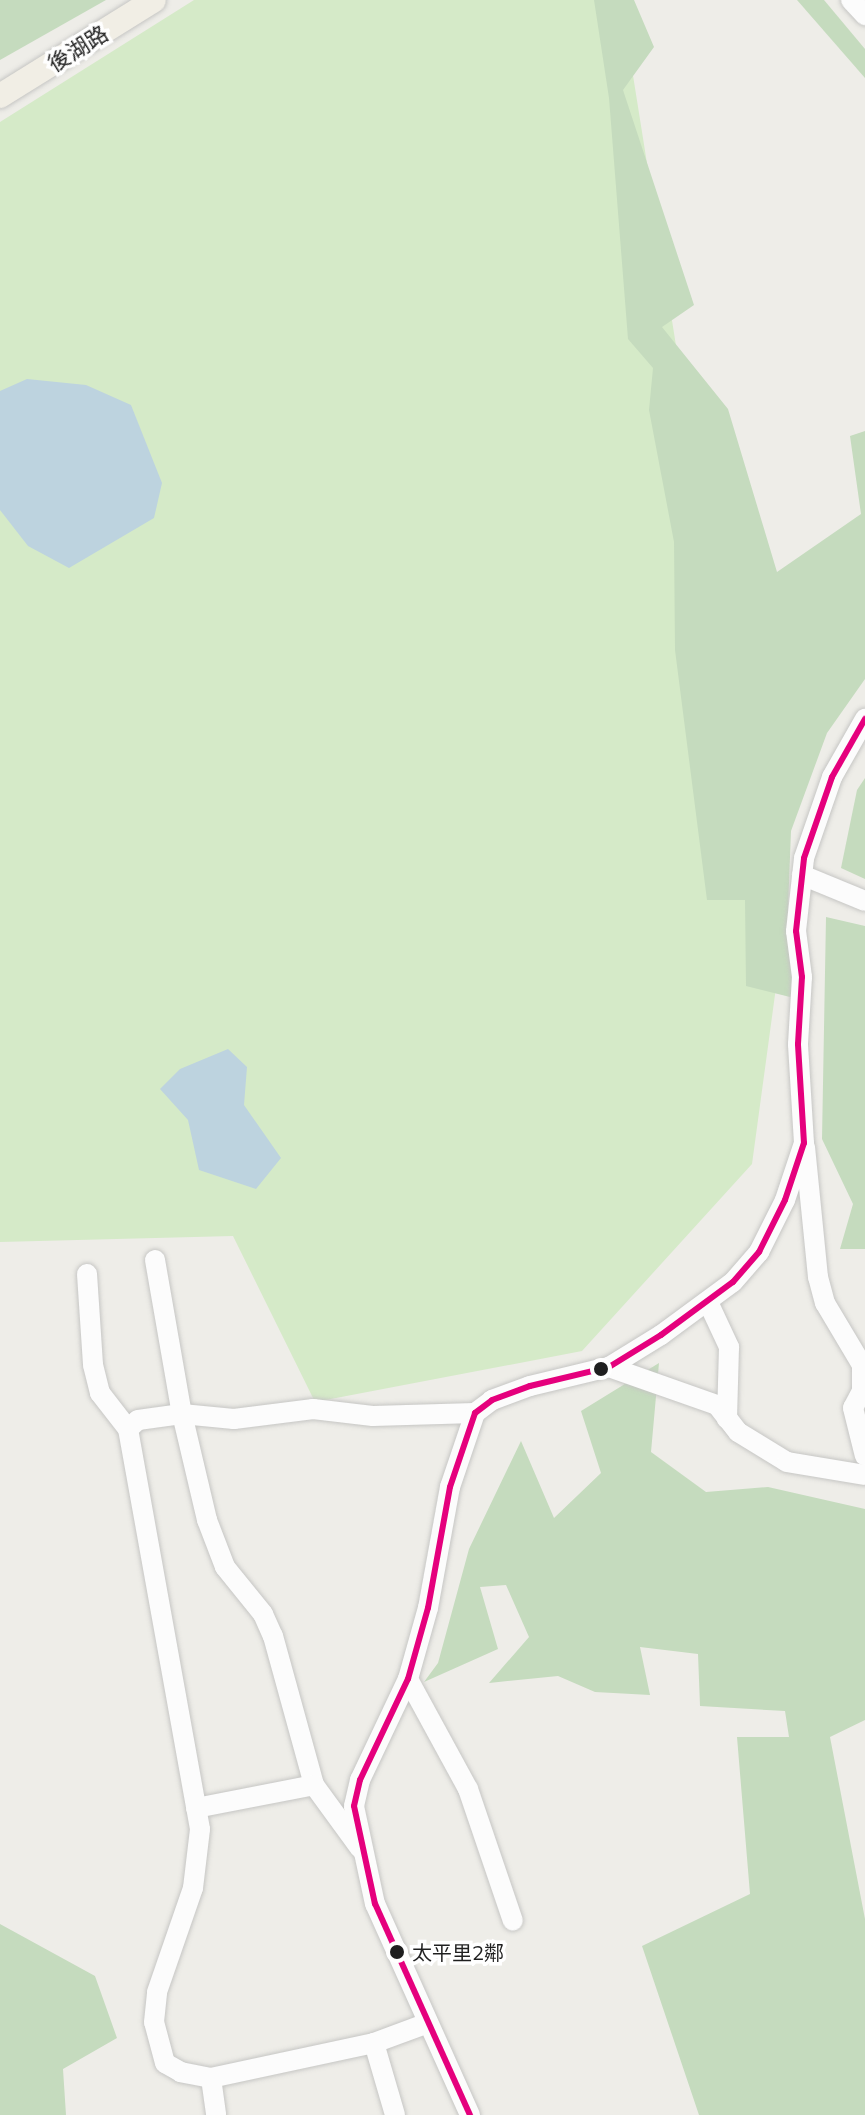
<!DOCTYPE html>
<meta charset="utf-8">
<style>
body{margin:0}
#map{position:relative;width:865px;height:2115px;overflow:hidden;background:#eeede8;font-family:Mulish,"Noto Sans TC",sans-serif}
div>[style]{position:absolute}
.grass>*{inset:0;background:#d5eac8}
.forest>*{inset:0;background:#c5dbbe}
.water>*{inset:0;background:#bdd3df}
.roads{filter:drop-shadow(0 0 2px #c6c6c4) drop-shadow(0 0 2px #c6c6c4)}
.minor>*{height:20px;margin:-10px;padding:0 10px;transform-origin:10px;border-radius:10px;background:#fcfcfc}
.major>*{height:24px;margin:-12px;padding:0 12px;transform-origin:12px;border-radius:12px;background:#f1eee5}
.bus-1>*{height:6px;margin:-3px;padding:0 3px;transform-origin:3px;border-radius:3px;background:#e5007d}
.dots>*{width:22px;height:22px;translate:-50% -50%;box-sizing:border-box;border:4px solid #fff;border-radius:50%}
span{translate:-50% -50%;white-space:nowrap;text-align:center;line-height:1.15;-webkit-text-stroke:7px #fff;paint-order:stroke}
.bus-label{font-size:20px;color:#1f1f1f}
.left{translate:0 -50%;text-align:left}
.street-label{font-size:22px;color:#1f1f1f}
</style>
<div id="map">
<div class="grass">
<i style="clip-path:polygon(194px 0,621px 0,777px 980px,752px 1164px,582px 1351px,315px 1402px,233px 1236px,0 1242px,0 122px)"></i>
</div>
<div class="forest">
<i style="clip-path:polygon(0 0,106px 0,0 60px)"></i>
<i style="clip-path:polygon(594px 0,634px 0,654px 47px,623px 90px,694px 305px,662px 327px,728px 409px,777px 572px,861px 514px,850px 436px,865px 431px,865px 679px,827px 733px,791px 831px,788px 909px,794px 998px,746px 986px,745px 900px,707px 900px,675px 650px,674px 542px,649px 410px,653px 368px,628px 339px,609px 98px)"></i>
<i style="clip-path:polygon(797px 0,824px 0,865px 49px,865px 78px)"></i>
<i style="clip-path:polygon(865px 778px,865px 879px,841px 868px,857px 790px)"></i>
<i style="clip-path:polygon(826px 917px,865px 926px,865px 1249px,840px 1249px,853px 1204px,822px 1139px)"></i>
<i style="clip-path:polygon(659px 1363px,651px 1452px,706px 1492px,768px 1487px,865px 1509px,865px 1720px,830px 1737px,865px 1919px,865px 2115px,699px 2115px,642px 1946px,750px 1894px,737px 1737px,789px 1737px,785px 1711px,700px 1706px,698px 1654px,640px 1647px,650px 1695px,595px 1692px,558px 1676px,489px 1683px,529px 1637px,506px 1585px,480px 1587px,498px 1649px,424px 1682px,438px 1663px,469px 1549px,521px 1441px,554px 1518px,601px 1473px,581px 1411px)"></i>
<i style="clip-path:polygon(0 1924px,95px 1976px,117px 2038px,63px 2069px,66px 2115px,0 2115px)"></i>
</div>
<div class="water">
<i style="clip-path:polygon(27px 379px,86px 385px,131px 405px,162px 483px,154px 518px,69px 568px,28px 546px,0 510px,0 391px)"></i>
<i style="clip-path:polygon(228px 1049px,247px 1067px,244px 1105px,281px 1158px,256px 1189px,199px 1170px,188px 1120px,160px 1089px,180px 1069px)"></i>
</div>
<div class="roads">
<div class="minor">
<i style="left:851px;top:0;width:21px;rotate:47deg"></i>
<i style="left:802px;top:875px;width:68px;rotate:22.4deg"></i>
<i style="left:805px;top:1147px;width:131px;rotate:84.3deg"></i>
<i style="left:818px;top:1277px;width:27px;rotate:75deg"></i>
<i style="left:825px;top:1303px;width:72px;rotate:59.2deg"></i>
<i style="left:862px;top:1365px;width:26px;rotate:90deg"></i>
<i style="left:862px;top:1391px;width:19px;rotate:118deg"></i>
<i style="left:853px;top:1408px;width:49px;rotate:76deg"></i>
<i style="left:155px;top:1260px;width:156px;rotate:80.1deg"></i>
<i style="left:182px;top:1414px;width:109px;rotate:76.7deg"></i>
<i style="left:207px;top:1520px;width:50px;rotate:69deg"></i>
<i style="left:225px;top:1567px;width:60px;rotate:51deg"></i>
<i style="left:263px;top:1614px;width:24px;rotate:66deg"></i>
<i style="left:273px;top:1636px;width:155px;rotate:74.6deg"></i>
<i style="left:314px;top:1785px;width:78px;rotate:53.9deg"></i>
<i style="left:87px;top:1274px;width:91px;rotate:86.2deg"></i>
<i style="left:93px;top:1365px;width:29px;rotate:76deg"></i>
<i style="left:100px;top:1393px;width:46px;rotate:52.1deg"></i>
<i style="left:708px;top:1302px;width:50px;rotate:65deg"></i>
<i style="left:729px;top:1347px;width:72px;rotate:91.6deg"></i>
<i style="left:609px;top:1367px;width:114px;rotate:19.4deg"></i>
<i style="left:717px;top:1405px;width:34px;rotate:52deg"></i>
<i style="left:738px;top:1432px;width:57px;rotate:31.5deg"></i>
<i style="left:787px;top:1462px;width:79px;rotate:9.5deg"></i>
<i style="left:408px;top:1679px;width:125px;rotate:61.4deg"></i>
<i style="left:468px;top:1789px;width:139px;rotate:71.2deg"></i>
<i style="left:196px;top:1808px;width:120px;rotate:-11deg"></i>
<i style="left:428px;top:2023px;width:58px;rotate:159.7deg"></i>
<i style="left:374px;top:2043px;width:167px;rotate:167.9deg"></i>
<i style="left:211px;top:2078px;width:31px;rotate:-169deg"></i>
<i style="left:181px;top:2072px;width:18px;rotate:-151deg"></i>
<i style="left:165px;top:2063px;width:42px;rotate:-105deg"></i>
<i style="left:154px;top:2022px;width:30px;rotate:-84deg"></i>
<i style="left:157px;top:1992px;width:110px;rotate:-70.9deg"></i>
<i style="left:193px;top:1888px;width:59px;rotate:-83.2deg"></i>
<i style="left:200px;top:1829px;width:406px;rotate:-100.2deg"></i>
<i style="left:128px;top:1429px;width:13px;rotate:-42deg"></i>
<i style="left:138px;top:1420px;width:44px;rotate:-7.8deg"></i>
<i style="left:182px;top:1414px;width:52px;rotate:5.5deg"></i>
<i style="left:234px;top:1419px;width:80px;rotate:-7.2deg"></i>
<i style="left:313px;top:1409px;width:60px;rotate:6.7deg"></i>
<i style="left:373px;top:1416px;width:102px;rotate:-1.7deg"></i>
<i style="left:374px;top:2043px;width:75px;rotate:73.7deg"></i>
<i style="left:211px;top:2078px;width:37px;rotate:82deg"></i>
<i style="left:470px;top:2115px;width:231px;rotate:-114.2deg"></i>
<i style="left:375px;top:1904px;width:100px;rotate:-102.1deg"></i>
<i style="left:354px;top:1806px;width:27px;rotate:-77deg"></i>
<i style="left:360px;top:1780px;width:112px;rotate:-64.6deg"></i>
<i style="left:408px;top:1679px;width:74px;rotate:-74.3deg"></i>
<i style="left:428px;top:1608px;width:123px;rotate:-79.7deg"></i>
<i style="left:450px;top:1487px;width:78px;rotate:-71.3deg"></i>
<i style="left:475px;top:1413px;width:21px;rotate:-37deg"></i>
<i style="left:492px;top:1400px;width:40px;rotate:-20.2deg"></i>
<i style="left:530px;top:1386px;width:81px;rotate:-13.5deg"></i>
<i style="left:609px;top:1367px;width:61px;rotate:-31.6deg"></i>
<i style="left:661px;top:1335px;width:89px;rotate:-36.4deg"></i>
<i style="left:733px;top:1282px;width:40px;rotate:-49deg"></i>
<i style="left:759px;top:1252px;width:58px;rotate:-63.4deg"></i>
<i style="left:785px;top:1200px;width:60px;rotate:-71.6deg"></i>
<i style="left:804px;top:1143px;width:99px;rotate:-93.5deg"></i>
<i style="left:798px;top:1044px;width:67px;rotate:-86.6deg"></i>
<i style="left:802px;top:977px;width:46px;rotate:-97.4deg"></i>
<i style="left:796px;top:931px;width:73px;rotate:-83.7deg"></i>
<i style="left:804px;top:858px;width:86px;rotate:-70.9deg"></i>
<i style="left:832px;top:777px;width:67px;rotate:-60.4deg"></i>
</div>
<div class="major">
<i style="left:0;top:96px;width:181px;rotate:-31.9deg"></i>
</div>
</div>
<div class="bus-1">
<i style="left:470px;top:2115px;width:231px;rotate:-114.2deg"></i>
<i style="left:375px;top:1904px;width:100px;rotate:-102.1deg"></i>
<i style="left:354px;top:1806px;width:27px;rotate:-77deg"></i>
<i style="left:360px;top:1780px;width:112px;rotate:-64.6deg"></i>
<i style="left:408px;top:1679px;width:74px;rotate:-74.3deg"></i>
<i style="left:428px;top:1608px;width:123px;rotate:-79.7deg"></i>
<i style="left:450px;top:1487px;width:78px;rotate:-71.3deg"></i>
<i style="left:475px;top:1413px;width:21px;rotate:-37deg"></i>
<i style="left:492px;top:1400px;width:40px;rotate:-20.2deg"></i>
<i style="left:530px;top:1386px;width:81px;rotate:-13.5deg"></i>
<i style="left:609px;top:1367px;width:61px;rotate:-31.6deg"></i>
<i style="left:661px;top:1335px;width:89px;rotate:-36.4deg"></i>
<i style="left:733px;top:1282px;width:40px;rotate:-49deg"></i>
<i style="left:759px;top:1252px;width:58px;rotate:-63.4deg"></i>
<i style="left:785px;top:1200px;width:60px;rotate:-71.6deg"></i>
<i style="left:804px;top:1143px;width:99px;rotate:-93.5deg"></i>
<i style="left:798px;top:1044px;width:67px;rotate:-86.6deg"></i>
<i style="left:802px;top:977px;width:46px;rotate:-97.4deg"></i>
<i style="left:796px;top:931px;width:73px;rotate:-83.7deg"></i>
<i style="left:804px;top:858px;width:86px;rotate:-70.9deg"></i>
<i style="left:832px;top:777px;width:67px;rotate:-60.4deg"></i>
</div>
<div class="dots">
<i style="left:601px;top:1369px;background:#1f1f1f"></i>
<i style="left:397px;top:1952px;background:#1f1f1f"></i>
</div>
<div class="bus-label">
<span class="left" style="left:412px;top:1952px">太平里2鄰</span>
</div>
<div class="street-label">
<span style="left:78px;top:49px;rotate:-32deg">後湖路</span>
</div>
</div>
